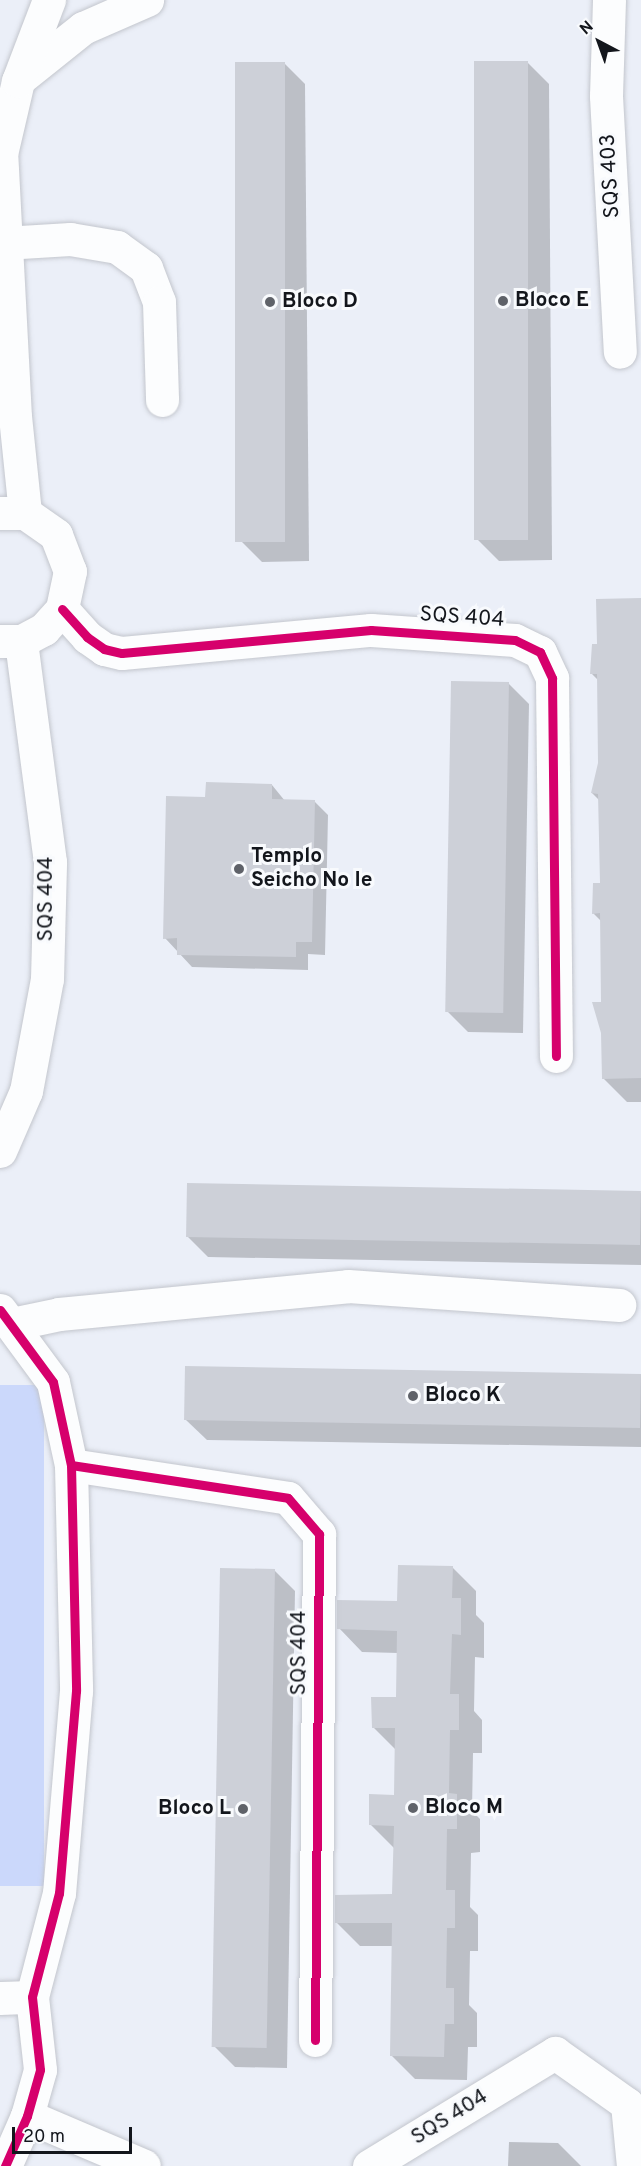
<!DOCTYPE html>
<style>
body{margin:0}
#map{position:relative;width:641px;height:2166px;overflow:hidden;background:#ebeff8;font-family:Overpass,sans-serif}
div>[style]{position:absolute}
.green>*{inset:0;background:#cbd8fb;transform-origin:0 0}
.shadow>*{inset:0;background:#0003}
.building>*{inset:0;background:#cdd0d8;transform-origin:0 0}
.roads{filter:drop-shadow(0 0 2px #c3c6cd) drop-shadow(0 0 2px #c3c6cd)}
.minor>*{height:33px;margin:-16.5px;padding:0 16.5px;transform-origin:16.5px;border-radius:16.5px;background:#fcfdfe}
.cycleway>*{height:9px;margin:-4.5px;padding:0 4.5px;transform-origin:4.5px;border-radius:4.5px;background:#d6006c}
.dots>*{width:16px;height:16px;translate:-50% -50%;box-sizing:border-box;border:3px solid #f8fafd;border-radius:50%}
span{translate:-50% -50%;white-space:nowrap;text-align:center;line-height:1.15;-webkit-text-stroke:6px #f8fafd;paint-order:stroke}
.street-label{font-size:21px;color:#13161c}
.poi-label{font-size:21px;color:#13161c;font-weight:700}
.left{translate:0 -50%;text-align:left}
.right{translate:-100% -50%;text-align:right}
.north{position:absolute;left:569px;top:12px;width:60px;height:60px;-webkit-text-stroke:4px #f8fafd;paint-order:stroke;rotate:319deg;font-size:16px;font-weight:700;line-height:24px;text-align:center;color:#13161c}
.north::after{content:'';display:block;margin:auto;width:21px;height:27px;background:#13161c;clip-path:polygon(50% 0,100% 100%,50% 72%,0 100%)}
.scale{position:absolute;left:12px;top:2127px;width:120px;height:27px;box-sizing:border-box;border:3px solid #13161c;border-top:0;padding-left:8px;font-size:18px;line-height:21px;white-space:nowrap;color:#13161c;-webkit-text-stroke:4px #f8fafd;paint-order:stroke}
</style>
<div id="map">
<div class="green">
<i style="left:0;top:1385px;width:44px;height:501px"></i>
</div>
<div class="shadow">
<i style="clip-path:polygon(284px 63px,305px 84px,309px 561px,262px 562px,241px 541px)"></i>
<i style="clip-path:polygon(528px 63px,549px 84px,552px 560px,499px 561px,478px 540px)"></i>
<i style="clip-path:polygon(641px 600px,641px 1102px,627px 1102px,603px 1078px,601px 921px,593px 913px,601px 884px,600px 801px,592px 793px,600px 763px,599px 681px,592px 674px,599px 645px)"></i>
<i style="clip-path:polygon(508px 683px,529px 704px,523px 1033px,468px 1032px,447px 1011px)"></i>
<i style="clip-path:polygon(272px 785px,285px 801px,315px 802px,328px 815px,325px 955px,308px 954px,308px 970px,192px 967px,165px 938px,207px 798px)"></i>
<i style="clip-path:polygon(641px 1193px,641px 1265px,208px 1257px,187px 1236px)"></i>
<i style="clip-path:polygon(641px 1374px,641px 1447px,207px 1440px,186px 1420px)"></i>
<i style="clip-path:polygon(452px 1567px,476px 1591px,476px 1615px,484px 1623px,484px 1658px,475px 1657px,474px 1711px,482px 1720px,482px 1753px,473px 1753px,472px 1811px,480px 1819px,480px 1852px,471px 1853px,470px 1907px,478px 1915px,478px 1951px,470px 1951px,469px 2005px,477px 2013px,477px 2047px,468px 2047px,467px 2080px,415px 2079px,391px 2055px,393px 1946px,360px 1946px,336px 1922px,394px 1895px,395px 1849px,371px 1825px,396px 1796px,396px 1750px,373px 1727px,397px 1699px,398px 1653px,362px 1652px,339px 1628px,399px 1602px)"></i>
<i style="clip-path:polygon(274px 1570px,295px 1591px,287px 2068px,235px 2067px,214px 2046px)"></i>
<i style="clip-path:polygon(509px 2142px,558px 2143px,581px 2166px,508px 2166px)"></i>
</div>
<div class="building">
<i style="left:528px;top:61px;width:479px;height:54px;rotate:90deg"></i>
<i style="left:235px;top:62px;width:50px;height:480px"></i>
<i style="clip-path:polygon(641px 598px,641px 1078px,602px 1079px,601px 1033px,592px 1002px,601px 1002px,600px 913px,592px 914px,593px 883px,600px 883px,598px 794px,591px 793px,598px 763px,597px 674px,590px 674px,592px 644px,597px 644px,596px 599px)"></i>
<i style="left:451px;top:681px;width:58px;height:331px;rotate:1deg"></i>
<i style="clip-path:polygon(206px 782px,272px 784px,272px 799px,315px 800px,312px 942px,296px 942px,296px 957px,177px 955px,177px 938px,163px 939px,166px 796px,205px 797px)"></i>
<i style="left:187px;top:1183px;width:454px;height:54px;rotate:1deg"></i>
<i style="left:185px;top:1366px;width:456px;height:54px;rotate:1deg"></i>
<i style="clip-path:polygon(398px 1565px,453px 1566px,452px 1598px,461px 1598px,461px 1635px,452px 1634px,450px 1694px,459px 1694px,459px 1730px,450px 1730px,449px 1793px,457px 1794px,457px 1829px,447px 1829px,446px 1890px,455px 1890px,455px 1928px,447px 1928px,446px 1988px,454px 1988px,454px 2024px,445px 2024px,444px 2057px,390px 2056px,392px 1923px,335px 1923px,335px 1895px,392px 1894px,394px 1826px,369px 1825px,369px 1794px,394px 1795px,395px 1728px,372px 1728px,371px 1697px,396px 1697px,397px 1631px,337px 1629px,337px 1600px,397px 1601px)"></i>
<i style="left:220px;top:1568px;width:55px;height:479px;rotate:1deg"></i>
</div>
<div class="roads">
<div class="minor">
<i style="left:609px;top:0;width:96px;rotate:91.8deg"></i>
<i style="left:606px;top:96px;width:256px;rotate:86.9deg"></i>
<i style="left:19px;top:79px;width:82px;rotate:-38.6deg"></i>
<i style="left:83px;top:28px;width:70px;rotate:-23.6deg"></i>
<i style="left:4px;top:243px;width:66px;rotate:-3.5deg"></i>
<i style="left:70px;top:239px;width:48px;rotate:9.7deg"></i>
<i style="left:117px;top:247px;width:36px;rotate:36deg"></i>
<i style="left:146px;top:268px;width:36px;rotate:69deg"></i>
<i style="left:159px;top:302px;width:98px;rotate:88.2deg"></i>
<i style="left:0;top:513px;width:25px"></i>
<i style="left:25px;top:513px;width:38px;rotate:35deg"></i>
<i style="left:56px;top:535px;width:39px;rotate:69deg"></i>
<i style="left:70px;top:571px;width:39px;rotate:102deg"></i>
<i style="left:62px;top:609px;width:27px;rotate:132deg"></i>
<i style="left:44px;top:629px;width:26px;rotate:152deg"></i>
<i style="left:21px;top:641px;width:21px;rotate:180deg"></i>
<i style="left:25px;top:513px;width:97px;rotate:-95.9deg"></i>
<i style="left:15px;top:417px;width:263px;rotate:-93deg"></i>
<i style="left:1px;top:154px;width:75px;rotate:-76.9deg"></i>
<i style="left:18px;top:81px;width:87px;rotate:-69.1deg"></i>
<i style="left:62px;top:609px;width:38px;rotate:48deg"></i>
<i style="left:87px;top:637px;width:21px;rotate:35deg"></i>
<i style="left:104px;top:649px;width:18px;rotate:13deg"></i>
<i style="left:122px;top:653px;width:250px;rotate:-5.3deg"></i>
<i style="left:371px;top:630px;width:144px;rotate:4deg"></i>
<i style="left:515px;top:640px;width:28px;rotate:26deg"></i>
<i style="left:540px;top:652px;width:29px;rotate:65deg"></i>
<i style="left:552px;top:678px;width:378px;rotate:89.4deg"></i>
<i style="left:0;top:1151px;width:65px;rotate:-66.6deg"></i>
<i style="left:26px;top:1091px;width:114px;rotate:-79.4deg"></i>
<i style="left:47px;top:979px;width:117px;rotate:-88.5deg"></i>
<i style="left:50px;top:862px;width:223px;rotate:-97.5deg"></i>
<i style="left:0;top:1310px;width:89px;rotate:53.6deg"></i>
<i style="left:53px;top:1382px;width:85px;rotate:77.8deg"></i>
<i style="left:71px;top:1465px;width:226px;rotate:88.7deg"></i>
<i style="left:76px;top:1691px;width:203px;rotate:94.8deg"></i>
<i style="left:59px;top:1893px;width:107px;rotate:104.6deg"></i>
<i style="left:32px;top:1997px;width:73px;rotate:83.7deg"></i>
<i style="left:40px;top:2070px;width:48px;rotate:105.8deg"></i>
<i style="left:27px;top:2116px;width:55px;rotate:113.7deg"></i>
<i style="left:12px;top:1324px;width:48px;rotate:-12deg"></i>
<i style="left:59px;top:1314px;width:290px;rotate:-5.5deg"></i>
<i style="left:348px;top:1286px;width:272px;rotate:4deg"></i>
<i style="left:71px;top:1465px;width:219px;rotate:8.6deg"></i>
<i style="left:288px;top:1498px;width:48px;rotate:49.3deg"></i>
<i style="left:319px;top:1534px;width:506px;rotate:90.45deg"></i>
<i style="left:0;top:1998px;width:32px;rotate:-2deg"></i>
<i style="left:27px;top:2116px;width:127px;rotate:23.1deg"></i>
<i style="left:369px;top:2166px;width:218px;rotate:-31.3deg"></i>
<i style="left:555px;top:2053px;width:88px;rotate:35.3deg"></i>
<i style="left:627px;top:2104px;width:62px;rotate:84.5deg"></i>
</div>
</div>
<div class="cycleway">
<i style="left:62px;top:609px;width:38px;rotate:48deg"></i>
<i style="left:87px;top:637px;width:21px;rotate:35deg"></i>
<i style="left:104px;top:649px;width:18px;rotate:13deg"></i>
<i style="left:122px;top:653px;width:250px;rotate:-5.3deg"></i>
<i style="left:371px;top:630px;width:144px;rotate:4deg"></i>
<i style="left:515px;top:640px;width:28px;rotate:26deg"></i>
<i style="left:540px;top:652px;width:29px;rotate:65deg"></i>
<i style="left:552px;top:678px;width:378px;rotate:89.4deg"></i>
<i style="left:0;top:1310px;width:89px;rotate:53.6deg"></i>
<i style="left:53px;top:1382px;width:85px;rotate:77.8deg"></i>
<i style="left:71px;top:1465px;width:226px;rotate:88.7deg"></i>
<i style="left:76px;top:1691px;width:203px;rotate:94.8deg"></i>
<i style="left:59px;top:1893px;width:107px;rotate:104.6deg"></i>
<i style="left:32px;top:1997px;width:73px;rotate:83.7deg"></i>
<i style="left:40px;top:2070px;width:48px;rotate:105.8deg"></i>
<i style="left:27px;top:2116px;width:55px;rotate:113.7deg"></i>
<i style="left:71px;top:1465px;width:219px;rotate:8.6deg"></i>
<i style="left:288px;top:1498px;width:48px;rotate:49.3deg"></i>
<i style="left:319px;top:1534px;width:506px;rotate:90.45deg"></i>
</div>
<div class="dots">
<i style="left:503px;top:301px;background:#5f6269"></i>
<i style="left:270px;top:302px;background:#5f6269"></i>
<i style="left:239px;top:869px;background:#5f6269"></i>
<i style="left:413px;top:1396px;background:#5f6269"></i>
<i style="left:413px;top:1808px;background:#5f6269"></i>
<i style="left:243px;top:1809px;background:#5f6269"></i>
</div>
<div class="street-label">
<span style="left:611px;top:176px;rotate:-93deg">SQS 403</span>
<span style="left:462px;top:618px;rotate:4deg">SQS 404</span>
<span style="left:47px;top:899px;rotate:-90deg">SQS 404</span>
<span style="left:300px;top:1653px;rotate:-90deg">SQS 404</span>
<span style="left:450px;top:2118px;rotate:-32deg">SQS 404</span>
</div>
<div class="poi-label">
<span class="left" style="left:515px;top:301px">Bloco E</span>
<span class="left" style="left:282px;top:302px">Bloco D</span>
<span class="left" style="left:251px;top:869px">Templo<br>Seicho No Ie</span>
<span class="left" style="left:425px;top:1396px">Bloco K</span>
<span class="left" style="left:425px;top:1808px">Bloco M</span>
<span class="right" style="left:231px;top:1809px">Bloco L</span>
</div>
<div class="north">N</div>
<div class="scale">20 m</div>
</div>
